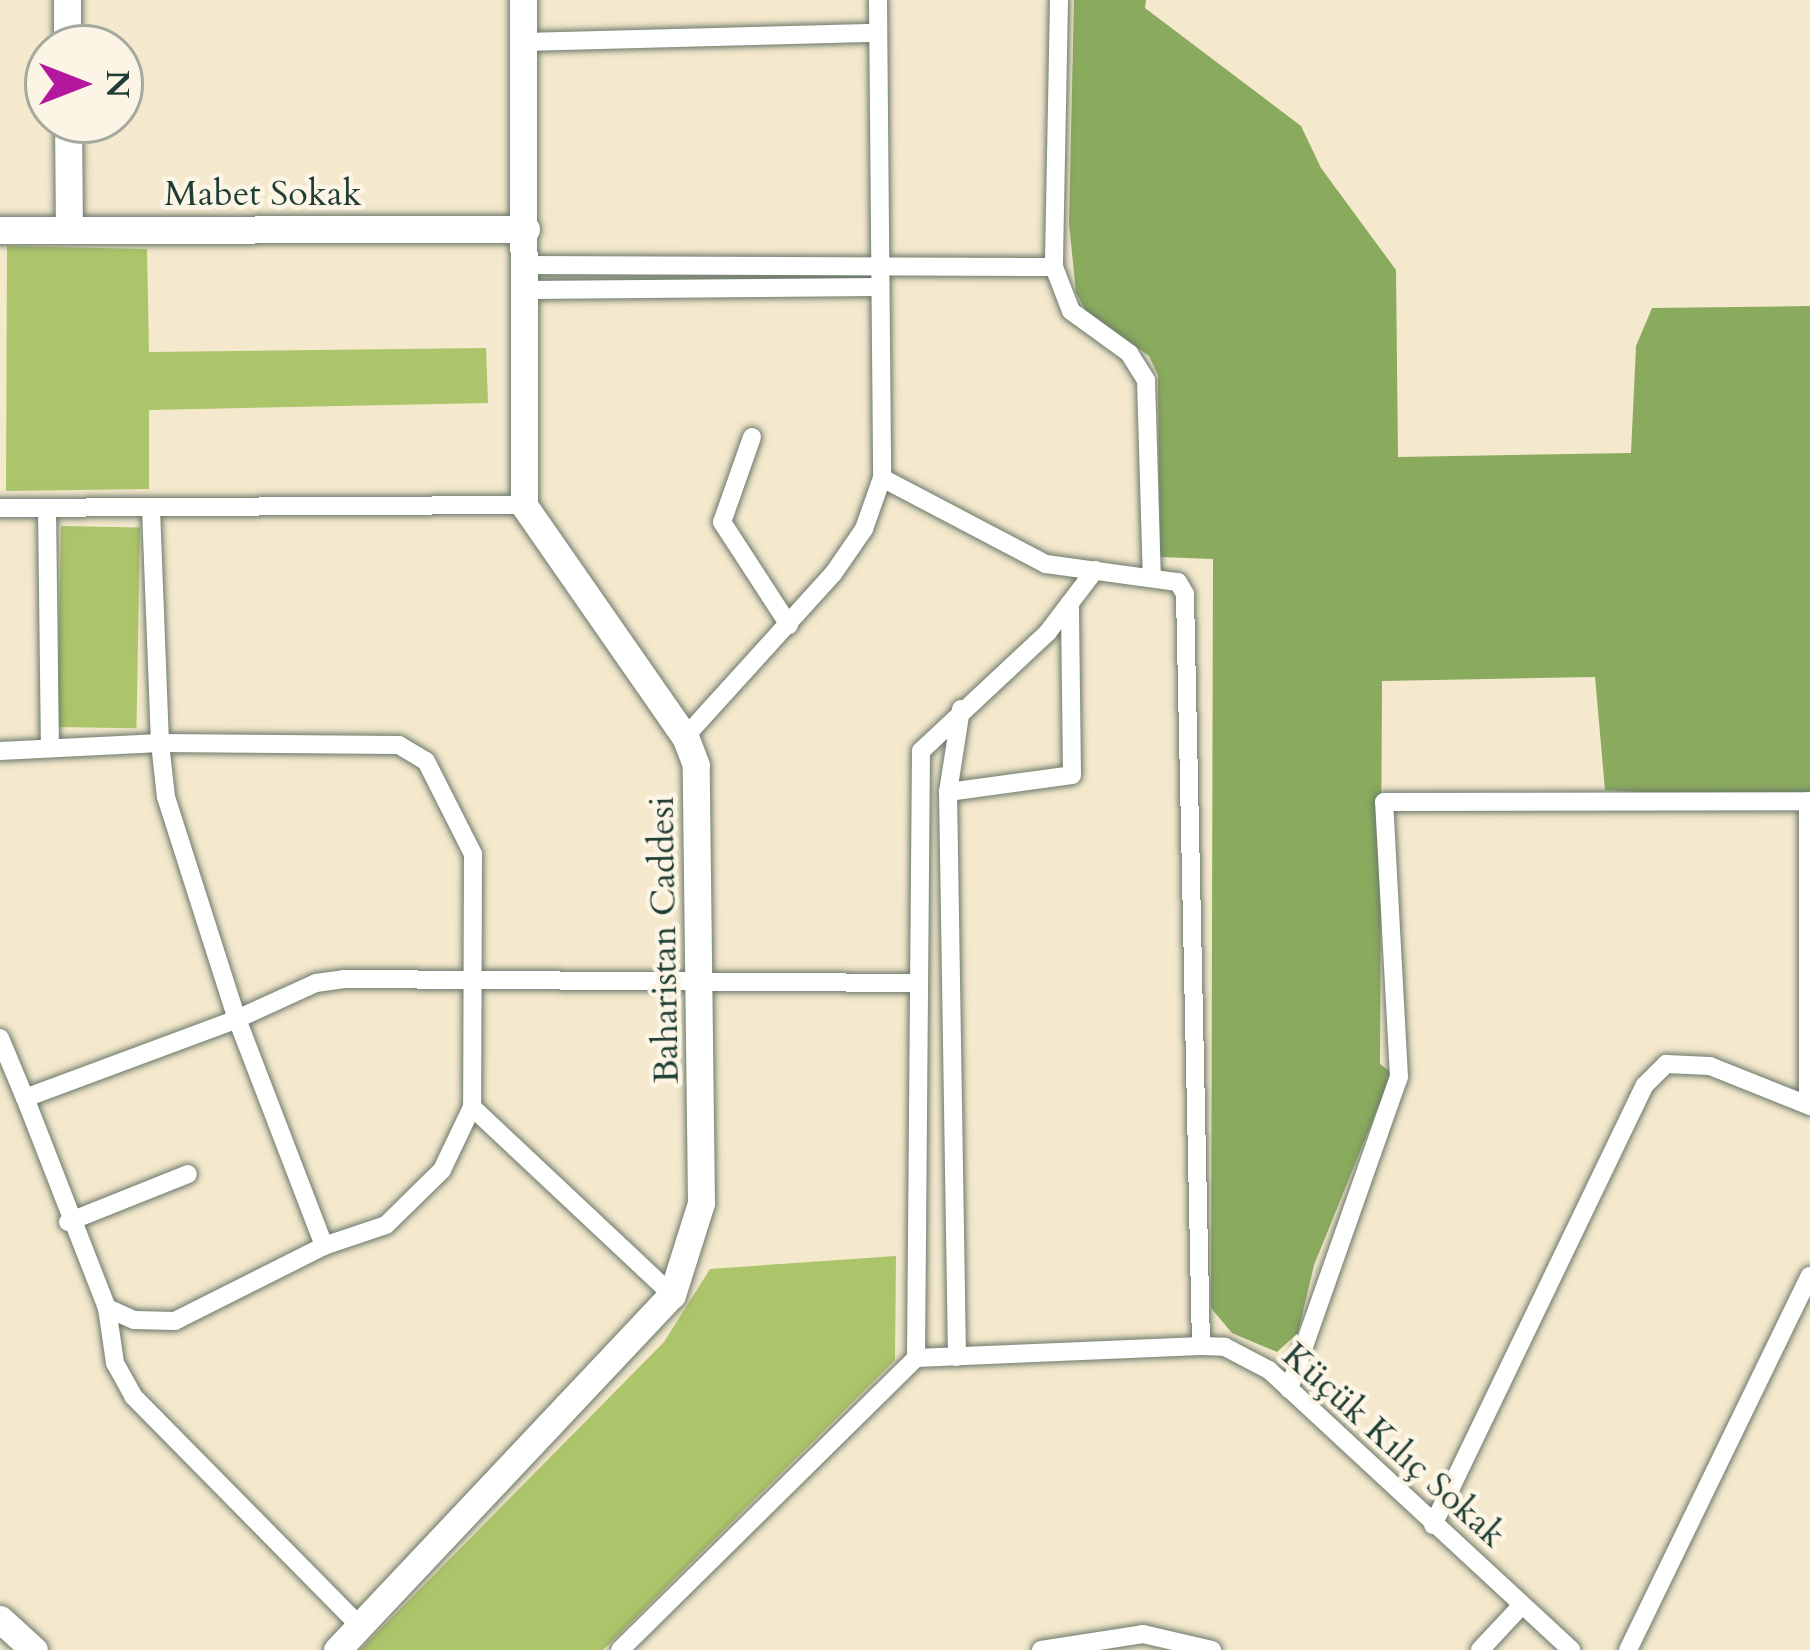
<!DOCTYPE html>
<meta charset="utf-8">
<style>
body{margin:0}
#map{position:relative;width:1810px;height:1650px;overflow:hidden;background:#f4e8cd;font-family:Cardo,serif}
div>[style]{position:absolute}
.green>*{inset:0;background:#adc56a;transform-origin:0 0}
.forest>*{inset:0;background:#8aaa5e}
.roads{filter:drop-shadow(0 0 3px #6a796a) drop-shadow(0 0 3px #6a796a)}
.street>*{height:18px;margin:-9px;padding:0 9px;transform-origin:9px;border-radius:9px;background:#fff}
.secondary>*{height:27px;margin:-13.5px;padding:0 13.5px;transform-origin:13.5px;border-radius:13.5px;background:#fff}
span{translate:-50% -50%;white-space:nowrap;text-align:center;line-height:1.15;-webkit-text-stroke:9px #fcf5e5;paint-order:stroke}
.street-label{font-size:36px;color:#1f3d34}
.north{position:absolute;left:24px;top:24px;width:120px;height:120px;box-sizing:border-box;background:#fcf5e5;border:3px solid #a4ab9e;border-radius:50%;rotate:90deg;font-size:33px;font-weight:700;line-height:48px;text-align:center;color:#1f3d34}
.north::after{content:'';display:block;margin:auto;width:42px;height:54px;background:#b5179e;clip-path:polygon(50% 0,100% 100%,50% 72%,0 100%)}
</style>
<div id="map">
<div class="green">
<i style="clip-path:polygon(7px 246px,147px 249px,149px 352px,486px 348px,488px 403px,149px 410px,149px 489px,6px 491px)"></i>
<i style="left:61px;top:526px;width:79px;height:201px;rotate:1deg"></i>
<i style="clip-path:polygon(896px 1256px,895px 1360px,603px 1650px,360px 1650px,664px 1342px,710px 1269px)"></i>
</div>
<div class="forest">
<i style="clip-path:polygon(1074px 0,1146px 0,1145px 8px,1301px 126px,1321px 168px,1396px 270px,1398px 457px,1631px 453px,1636px 346px,1652px 308px,1810px 306px,1810px 892px,1802px 802px,1605px 790px,1595px 677px,1382px 681px,1380px 1064px,1392px 1073px,1314px 1265px,1298px 1333px,1277px 1352px,1232px 1333px,1211px 1308px,1213px 559px,1160px 557px,1158px 375px,1149px 356px,1086px 311px,1076px 293px,1069px 223px)"></i>
</div>
<div class="roads">
<div class="street">
<i style="left:878px;top:0;width:478px;rotate:89.5deg"></i>
<i style="left:882px;top:478px;width:185px;rotate:27.7deg"></i>
<i style="left:1046px;top:564px;width:133px;rotate:7.8deg"></i>
<i style="left:1178px;top:582px;width:14px;rotate:60deg"></i>
<i style="left:1185px;top:594px;width:752px;rotate:88.78deg"></i>
<i style="left:1059px;top:0;width:267px;rotate:91.1deg"></i>
<i style="left:1054px;top:267px;width:47px;rotate:68.9deg"></i>
<i style="left:1071px;top:311px;width:72px;rotate:35.9deg"></i>
<i style="left:1129px;top:353px;width:32px;rotate:58deg"></i>
<i style="left:1146px;top:380px;width:197px;rotate:88.3deg"></i>
<i style="left:523px;top:42px;width:355px;rotate:-1.5deg"></i>
<i style="left:527px;top:265px;width:527px;rotate:0.22deg"></i>
<i style="left:528px;top:290px;width:349px;rotate:-0.5deg"></i>
<i style="left:752px;top:437px;width:90px;rotate:109.4deg"></i>
<i style="left:722px;top:522px;width:123px;rotate:57deg"></i>
<i style="left:0;top:508px;width:524px;rotate:-0.33deg"></i>
<i style="left:47px;top:508px;width:237px;rotate:89.3deg"></i>
<i style="left:151px;top:509px;width:234px;rotate:87.8deg"></i>
<i style="left:160px;top:743px;width:239px;rotate:0.5deg"></i>
<i style="left:399px;top:745px;width:31px;rotate:31deg"></i>
<i style="left:426px;top:761px;width:104px;rotate:63.2deg"></i>
<i style="left:473px;top:854px;width:253px;rotate:90.2deg"></i>
<i style="left:472px;top:1107px;width:70px;rotate:115.5deg"></i>
<i style="left:442px;top:1170px;width:78px;rotate:135.5deg"></i>
<i style="left:386px;top:1225px;width:65px;rotate:161.3deg"></i>
<i style="left:685px;top:737px;width:220px;rotate:-47.8deg"></i>
<i style="left:833px;top:574px;width:55px;rotate:-55.4deg"></i>
<i style="left:864px;top:529px;width:54px;rotate:-70.6deg"></i>
<i style="left:0;top:751px;width:160px;rotate:-2.9deg"></i>
<i style="left:160px;top:743px;width:54px;rotate:83.7deg"></i>
<i style="left:166px;top:797px;width:233px;rotate:72.3deg"></i>
<i style="left:237px;top:1019px;width:243px;rotate:69deg"></i>
<i style="left:324px;top:1246px;width:167px;rotate:153.3deg"></i>
<i style="left:175px;top:1321px;width:41px;rotate:-178.6deg"></i>
<i style="left:134px;top:1320px;width:30px;rotate:-156deg"></i>
<i style="left:107px;top:1308px;width:225px;rotate:-111.3deg"></i>
<i style="left:25px;top:1098px;width:226px;rotate:-20.4deg"></i>
<i style="left:237px;top:1019px;width:87px;rotate:-24.5deg"></i>
<i style="left:316px;top:983px;width:28px;rotate:-8deg"></i>
<i style="left:344px;top:979px;width:572px;rotate:0.4deg"></i>
<i style="left:948px;top:792px;width:125px;rotate:-7.8deg"></i>
<i style="left:1072px;top:775px;width:172px;rotate:-90.7deg"></i>
<i style="left:0;top:1038px;width:65px;rotate:67.4deg"></i>
<i style="left:472px;top:1107px;width:274px;rotate:43.2deg"></i>
<i style="left:68px;top:1222px;width:129px;rotate:-21.8deg"></i>
<i style="left:107px;top:1308px;width:56px;rotate:81.7deg"></i>
<i style="left:115px;top:1363px;width:38px;rotate:61deg"></i>
<i style="left:133px;top:1396px;width:323px;rotate:45.4deg"></i>
<i style="left:957px;top:1357px;width:565px;rotate:-90.91deg"></i>
<i style="left:948px;top:792px;width:84px;rotate:-81.1deg"></i>
<i style="left:916px;top:1358px;width:607px;rotate:-89.53deg"></i>
<i style="left:921px;top:751px;width:174px;rotate:-43.1deg"></i>
<i style="left:1048px;top:632px;width:78px;rotate:-52.8deg"></i>
<i style="left:1289px;top:1389px;width:331px;rotate:-70.6deg"></i>
<i style="left:1399px;top:1077px;width:275px;rotate:-93.1deg"></i>
<i style="left:1384px;top:802px;width:424px;rotate:-0.1deg"></i>
<i style="left:1808px;top:801px;width:304px;rotate:90deg"></i>
<i style="left:1433px;top:1525px;width:488px;rotate:-64.3deg"></i>
<i style="left:1645px;top:1085px;width:30px;rotate:-45deg"></i>
<i style="left:1666px;top:1064px;width:44px;rotate:2.6deg"></i>
<i style="left:1710px;top:1066px;width:108px;rotate:21.8deg"></i>
<i style="left:620px;top:1650px;width:416px;rotate:-44.6deg"></i>
<i style="left:916px;top:1358px;width:285px;rotate:-2.4deg"></i>
<i style="left:1201px;top:1346px;width:24px;rotate:2deg"></i>
<i style="left:1225px;top:1347px;width:50px;rotate:27.6deg"></i>
<i style="left:1269px;top:1370px;width:412px;rotate:42.8deg"></i>
<i style="left:1041px;top:1650px;width:103px;rotate:-8.9deg"></i>
<i style="left:1143px;top:1634px;width:71px;rotate:13.1deg"></i>
<i style="left:1480px;top:1650px;width:60px;rotate:-47deg"></i>
<i style="left:1628px;top:1650px;width:416px;rotate:-64.1deg"></i>
</div>
<div class="secondary">
<i style="left:67px;top:0;width:48px;rotate:90deg"></i>
<i style="left:68px;top:120px;width:110px;rotate:89.5deg"></i>
<i style="left:0;top:230px;width:526px;rotate:-0.11deg"></i>
<i style="left:0;top:1619px;width:46px;rotate:42.4deg"></i>
<i style="left:337px;top:1650px;width:488px;rotate:-46.7deg"></i>
<i style="left:672px;top:1295px;width:96px;rotate:-72.5deg"></i>
<i style="left:701px;top:1203px;width:438px;rotate:-90.7deg"></i>
<i style="left:696px;top:765px;width:30px;rotate:-111deg"></i>
<i style="left:685px;top:737px;width:282px;rotate:-124.8deg"></i>
<i style="left:524px;top:505px;width:505px;rotate:-90.11deg"></i>
</div>
</div>
<div class="street-label">
<span style="left:263px;top:194px">Mabet Sokak</span>
<span style="left:664px;top:940px;rotate:-91deg">Baharistan Caddesi</span>
<span style="left:1394px;top:1445px;rotate:42deg">Küçük Kılıç Sokak</span>
</div>
<div class="north">N</div>
</div>
